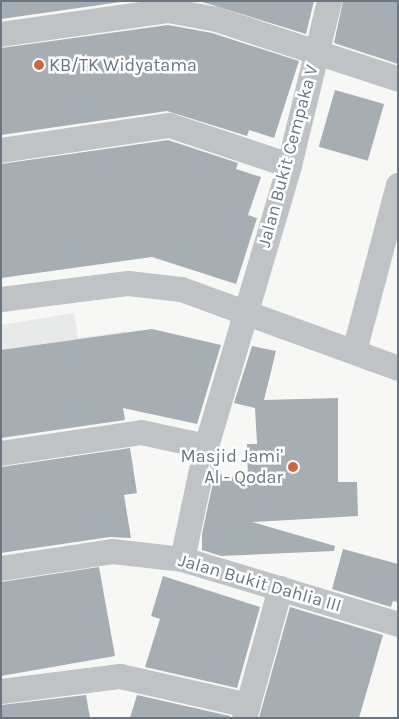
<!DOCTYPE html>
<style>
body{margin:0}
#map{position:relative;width:399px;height:719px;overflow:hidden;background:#f7f8f5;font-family:Karla,sans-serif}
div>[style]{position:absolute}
.built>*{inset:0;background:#e8e9e9}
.building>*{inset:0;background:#a6adb3;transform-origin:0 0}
.minor>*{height:25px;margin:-12.5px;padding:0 12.5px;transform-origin:12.5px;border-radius:12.5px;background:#bfc3c6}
.dots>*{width:14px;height:14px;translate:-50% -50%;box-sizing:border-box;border:2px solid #fff;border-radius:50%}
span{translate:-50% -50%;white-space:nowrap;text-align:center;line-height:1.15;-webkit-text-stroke:5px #fff;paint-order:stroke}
.poi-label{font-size:18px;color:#6a7783}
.left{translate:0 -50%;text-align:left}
.right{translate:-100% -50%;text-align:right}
.street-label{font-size:18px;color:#6a7783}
.frame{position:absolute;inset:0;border:2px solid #6a7783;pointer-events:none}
</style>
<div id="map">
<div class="built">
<i style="clip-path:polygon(74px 313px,78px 338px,126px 331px,132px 372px,1px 393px,1px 325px)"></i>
</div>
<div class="building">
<i style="clip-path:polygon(1px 1px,128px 1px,1px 19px)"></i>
<i style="clip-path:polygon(199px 1px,314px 1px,306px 34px)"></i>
<i style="clip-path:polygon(343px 1px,398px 1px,398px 64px,334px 43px)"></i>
<i style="clip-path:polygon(168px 25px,212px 33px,299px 61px,274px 138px,249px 130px,247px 136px,167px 111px,1px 135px,1px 48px)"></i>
<i style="left:335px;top:90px;width:51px;height:59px;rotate:16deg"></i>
<i style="clip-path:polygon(168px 140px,238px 163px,236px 169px,261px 177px,248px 215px,257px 218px,236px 284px,152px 257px,1px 278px,1px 164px)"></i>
<i style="clip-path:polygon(152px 329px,221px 345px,197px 424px,123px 408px,125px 420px,1px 438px,1px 350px)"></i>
<i style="clip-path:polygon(252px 346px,276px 351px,264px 400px,338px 398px,338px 482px,357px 482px,358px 516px,252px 522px,335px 546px,334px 551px,221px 556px,202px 550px,202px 534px,215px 473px,248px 480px,247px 444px,257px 444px,255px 408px,234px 403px)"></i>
<i style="clip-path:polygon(130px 448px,137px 493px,124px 495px,131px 538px,110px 537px,1px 553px,1px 467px)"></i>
<i style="clip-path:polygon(343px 549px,398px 564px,398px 602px,393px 601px,391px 607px,332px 589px)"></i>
<i style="clip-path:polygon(99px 567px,115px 656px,1px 676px,1px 582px)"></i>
<i style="clip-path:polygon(163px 576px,260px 607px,237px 688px,145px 667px,160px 619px,151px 616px)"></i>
<i style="clip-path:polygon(290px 607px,383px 635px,359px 718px,259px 718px)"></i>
<i style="clip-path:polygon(86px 695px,90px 718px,1px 718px,1px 705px)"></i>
<i style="clip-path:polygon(137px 695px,230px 716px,230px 718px,130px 718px)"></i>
</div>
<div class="minor">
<i style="left:1px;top:34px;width:169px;rotate:-8.2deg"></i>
<i style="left:168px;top:10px;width:49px;rotate:10.6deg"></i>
<i style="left:216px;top:19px;width:192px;rotate:18.2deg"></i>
<i style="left:1px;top:150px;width:170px;rotate:-8.5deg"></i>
<i style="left:169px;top:125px;width:126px;rotate:18.4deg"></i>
<i style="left:1px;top:299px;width:128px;rotate:-7.2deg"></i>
<i style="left:128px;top:283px;width:53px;rotate:6.5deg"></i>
<i style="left:181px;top:289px;width:231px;rotate:20deg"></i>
<i style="left:354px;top:351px;width:172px;rotate:-75.2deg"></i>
<i style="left:1px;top:453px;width:142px;rotate:-8.5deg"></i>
<i style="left:141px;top:432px;width:66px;rotate:12.2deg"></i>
<i style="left:182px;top:559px;width:116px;rotate:-78deg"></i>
<i style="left:206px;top:446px;width:293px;rotate:-73.5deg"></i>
<i style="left:289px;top:165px;width:169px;rotate:-76.3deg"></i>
<i style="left:1px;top:568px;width:112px;rotate:-8.7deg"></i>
<i style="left:112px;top:551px;width:70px;rotate:6.5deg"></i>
<i style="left:182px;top:559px;width:226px;rotate:16.7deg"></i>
<i style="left:1px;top:691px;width:120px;rotate:-7.2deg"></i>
<i style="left:120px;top:676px;width:131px;rotate:12.8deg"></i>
<i style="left:244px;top:718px;width:135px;rotate:-74.5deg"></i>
</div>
<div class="dots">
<i style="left:39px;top:65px;background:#ce673f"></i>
<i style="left:293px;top:467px;background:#ce673f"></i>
</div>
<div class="poi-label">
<span class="left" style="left:49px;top:65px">KB/TK Widyatama</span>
<span class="right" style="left:283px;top:467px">Masjid Jami'<br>Al - Qodar</span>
</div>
<div class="street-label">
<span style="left:288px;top:156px;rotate:-75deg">Jalan Bukit Cempaka V</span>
<span style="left:260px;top:583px;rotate:16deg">Jalan Bukit Dahlia III</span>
</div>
<div class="frame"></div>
</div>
